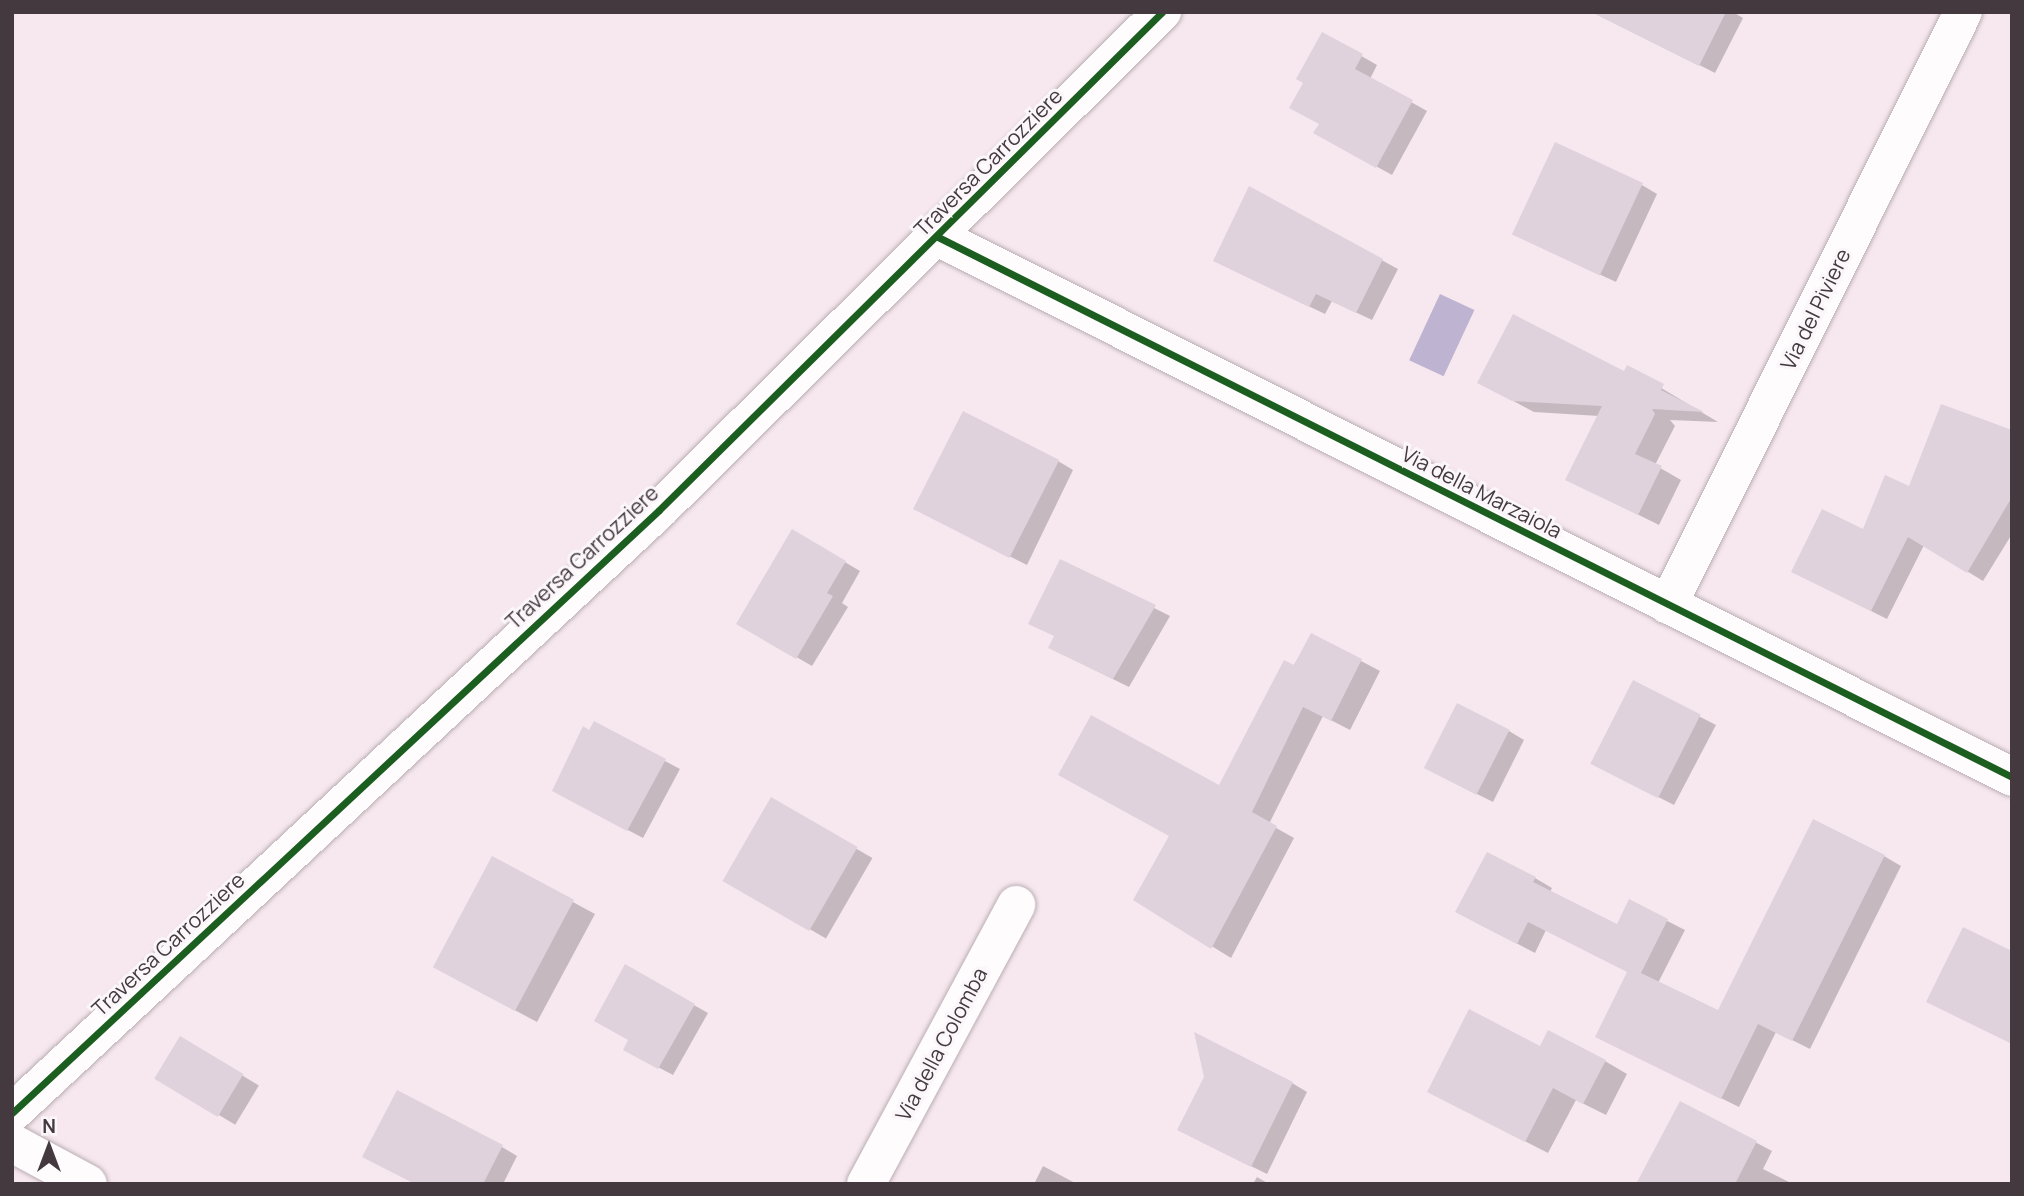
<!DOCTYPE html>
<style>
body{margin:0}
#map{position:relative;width:2024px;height:1196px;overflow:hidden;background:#f7e8ef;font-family:Manrope,sans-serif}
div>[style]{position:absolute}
.water>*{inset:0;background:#beb4d2;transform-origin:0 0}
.shadow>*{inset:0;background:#0003;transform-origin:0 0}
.building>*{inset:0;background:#dfd2dc;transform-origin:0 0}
.roads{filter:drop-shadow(0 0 2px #b9aeb3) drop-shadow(0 0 2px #b9aeb3)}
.minor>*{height:38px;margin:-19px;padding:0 19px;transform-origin:19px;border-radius:19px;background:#fefcfd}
.cycleway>*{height:7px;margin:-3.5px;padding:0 3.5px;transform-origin:3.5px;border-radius:3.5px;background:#1b5e20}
span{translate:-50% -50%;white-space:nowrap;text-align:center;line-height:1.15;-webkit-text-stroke:6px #fbf6f9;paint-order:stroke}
.street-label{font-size:21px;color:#43393e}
.frame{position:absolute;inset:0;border:14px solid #43393e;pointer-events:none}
.north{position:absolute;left:14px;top:1112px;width:70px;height:70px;-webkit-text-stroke:5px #fbf6f9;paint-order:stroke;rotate:0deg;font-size:19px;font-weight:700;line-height:28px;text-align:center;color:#43393e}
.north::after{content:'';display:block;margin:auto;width:24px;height:32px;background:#43393e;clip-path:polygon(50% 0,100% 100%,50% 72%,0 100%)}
</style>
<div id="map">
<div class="water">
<i style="left:1440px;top:294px;width:38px;height:73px;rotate:25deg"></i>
</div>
<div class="shadow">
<i style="clip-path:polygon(1595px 12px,1733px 12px,1743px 18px,1715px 73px)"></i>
<i style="clip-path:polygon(1323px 34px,1377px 65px,1370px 79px,1427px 111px,1392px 175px,1316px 133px,1321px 124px,1305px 82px)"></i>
<i style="clip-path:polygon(1642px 185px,1657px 194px,1616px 282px,1530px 242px)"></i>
<i style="clip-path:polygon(1250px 188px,1398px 269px,1372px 320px,1332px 301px,1325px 314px,1231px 269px)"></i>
<i style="clip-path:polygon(1628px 368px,1718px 422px,1670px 420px,1675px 426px,1655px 465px,1681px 480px,1659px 525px,1568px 480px,1599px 416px,1534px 412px,1500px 394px,1625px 373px)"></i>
<i style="clip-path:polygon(2012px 432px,2012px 534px,1983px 581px,1924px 545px,1887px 619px,1809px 580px,1910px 489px)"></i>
<i style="clip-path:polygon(1058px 461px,1073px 470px,1027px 565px,932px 517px)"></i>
<i style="clip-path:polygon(792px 531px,860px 571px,842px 603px,848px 607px,812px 666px,739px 624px)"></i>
<i style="clip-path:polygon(1061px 561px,1170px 616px,1129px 687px,1050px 648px,1055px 636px)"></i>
<i style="clip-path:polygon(1312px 635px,1380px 671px,1350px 730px,1323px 716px,1269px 824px,1294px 838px,1231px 958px,1135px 899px,1220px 787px)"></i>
<i style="clip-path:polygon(1634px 683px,1716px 725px,1674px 805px,1609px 772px)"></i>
<i style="clip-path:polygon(1509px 731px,1524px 740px,1493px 802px,1441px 776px)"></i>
<i style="clip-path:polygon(665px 761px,680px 769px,643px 838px,569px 799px)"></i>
<i style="left:772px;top:800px;width:116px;height:93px;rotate:30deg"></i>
<i style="clip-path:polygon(1884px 856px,1901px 866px,1810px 1049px,1776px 1032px,1739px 1107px,1615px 1046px,1629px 972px,1546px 930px,1535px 953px,1475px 922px,1535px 878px,1552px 888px,1550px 892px,1617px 927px,1630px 902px,1685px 930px,1658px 983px,1718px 1012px)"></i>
<i style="clip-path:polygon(492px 858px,595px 914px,537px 1022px,456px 979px)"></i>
<i style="clip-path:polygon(626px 967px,708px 1013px,673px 1075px,639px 1057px,630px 1040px)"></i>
<i style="left:180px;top:1038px;width:92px;height:46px;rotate:31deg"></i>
<i style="clip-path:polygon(1541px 1048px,1605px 1061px,1627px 1074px,1606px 1115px,1576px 1100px,1548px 1153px,1429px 1092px)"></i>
<i style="clip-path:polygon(1206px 1077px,1292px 1083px,1307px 1092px,1267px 1174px,1194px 1138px)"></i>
<i style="clip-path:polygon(1681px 1103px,1772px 1151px,1763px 1169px,1793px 1184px,1638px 1184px)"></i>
<i style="clip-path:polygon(502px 1147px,517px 1156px,503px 1184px,416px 1184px)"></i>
<i style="clip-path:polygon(1043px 1166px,1077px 1184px,1034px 1184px)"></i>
<i style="clip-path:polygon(1257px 1177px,1269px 1184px,1253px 1184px)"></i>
</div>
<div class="building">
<i style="clip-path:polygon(1591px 12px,1726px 12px,1699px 66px)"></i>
<i style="clip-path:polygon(1322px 32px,1363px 54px,1355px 69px,1413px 100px,1376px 168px,1313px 133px,1319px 124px,1289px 108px,1303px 83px,1296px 79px)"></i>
<i style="left:1555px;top:142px;width:97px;height:102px;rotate:25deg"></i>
<i style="clip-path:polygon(1249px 186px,1383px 259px,1356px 313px,1316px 294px,1309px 307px,1213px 261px)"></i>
<i style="clip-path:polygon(1513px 314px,1624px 371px,1627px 365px,1664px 384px,1661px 390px,1704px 412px,1652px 409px,1655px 414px,1635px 454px,1662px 466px,1638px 515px,1565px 480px,1602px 406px,1512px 401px,1477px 383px)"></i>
<i style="clip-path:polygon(1941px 404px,2012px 430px,2012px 497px,1967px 573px,1908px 537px,1871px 611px,1791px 572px,1822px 509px,1863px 529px,1885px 475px,1909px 486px)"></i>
<i style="left:963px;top:411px;width:108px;height:110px;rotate:27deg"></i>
<i style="clip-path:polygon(792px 529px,846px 561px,827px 593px,833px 596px,796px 659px,736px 624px)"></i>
<i style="clip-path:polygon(1060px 559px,1156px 605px,1113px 679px,1048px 648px,1054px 636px,1028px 624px)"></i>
<i style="clip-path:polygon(1311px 633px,1362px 659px,1331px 721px,1303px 707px,1252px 812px,1277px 826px,1211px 949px,1133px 900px,1169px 836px,1058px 775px,1091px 715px,1219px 785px,1284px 660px,1294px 665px)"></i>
<i style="left:1633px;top:680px;width:76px;height:94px;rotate:27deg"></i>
<i style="left:1457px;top:703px;width:59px;height:73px;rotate:27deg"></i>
<i style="clip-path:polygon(594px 721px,666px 759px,627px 831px,552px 791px,583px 726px,589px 730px)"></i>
<i style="left:771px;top:797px;width:100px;height:97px;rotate:30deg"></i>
<i style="clip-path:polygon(1813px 819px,1885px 855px,1792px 1041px,1758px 1024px,1721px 1099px,1595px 1037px,1627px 972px,1528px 922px,1517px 944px,1455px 912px,1487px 852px,1536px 877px,1533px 882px,1617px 924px,1629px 899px,1668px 919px,1641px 973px,1718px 1010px)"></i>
<i style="left:492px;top:856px;width:93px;height:126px;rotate:28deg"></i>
<i style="clip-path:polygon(1963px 927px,2012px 951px,2012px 1044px,1926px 1002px)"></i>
<i style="clip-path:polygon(625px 964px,695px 1004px,658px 1069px,623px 1050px,628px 1040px,594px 1021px)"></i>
<i style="clip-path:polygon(1469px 1009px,1540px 1046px,1548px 1030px,1606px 1060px,1583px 1104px,1553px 1088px,1525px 1142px,1427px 1092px)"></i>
<i style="clip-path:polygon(1194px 1032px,1293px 1082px,1251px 1167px,1177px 1130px,1204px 1077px)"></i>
<i style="left:180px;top:1036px;width:74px;height:50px;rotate:31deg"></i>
<i style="clip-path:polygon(397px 1090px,503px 1145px,483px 1184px,415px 1184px,362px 1157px)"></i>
<i style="clip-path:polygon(1680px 1101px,1757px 1141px,1735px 1184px,1636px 1184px)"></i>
</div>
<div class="roads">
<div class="minor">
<i style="left:938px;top:237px;width:1202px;rotate:26.69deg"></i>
<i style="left:1668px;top:605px;width:662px;rotate:-63.55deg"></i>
<i style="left:12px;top:1113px;width:884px;rotate:-42.98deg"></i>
<i style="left:659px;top:510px;width:708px;rotate:-44.71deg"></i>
<i style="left:12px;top:1143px;width:86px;rotate:28.3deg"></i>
<i style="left:866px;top:1184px;width:317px;rotate:-61.7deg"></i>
</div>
</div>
<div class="cycleway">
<i style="left:938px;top:237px;width:1202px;rotate:26.69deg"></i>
<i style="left:12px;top:1113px;width:884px;rotate:-42.98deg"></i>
<i style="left:659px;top:510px;width:708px;rotate:-44.71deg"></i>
</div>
<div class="street-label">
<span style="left:988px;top:162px;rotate:-45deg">Traversa Carrozziere</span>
<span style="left:1815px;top:309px;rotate:-64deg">Via del Piviere</span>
<span style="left:1482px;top:492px;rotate:27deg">Via della Marzaiola</span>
<span style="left:582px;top:557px;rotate:-43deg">Traversa Carrozziere</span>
<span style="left:168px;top:944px;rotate:-43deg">Traversa Carrozziere</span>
<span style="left:941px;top:1044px;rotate:-62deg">Via della Colomba</span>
</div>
<div class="frame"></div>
<div class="north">N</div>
</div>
